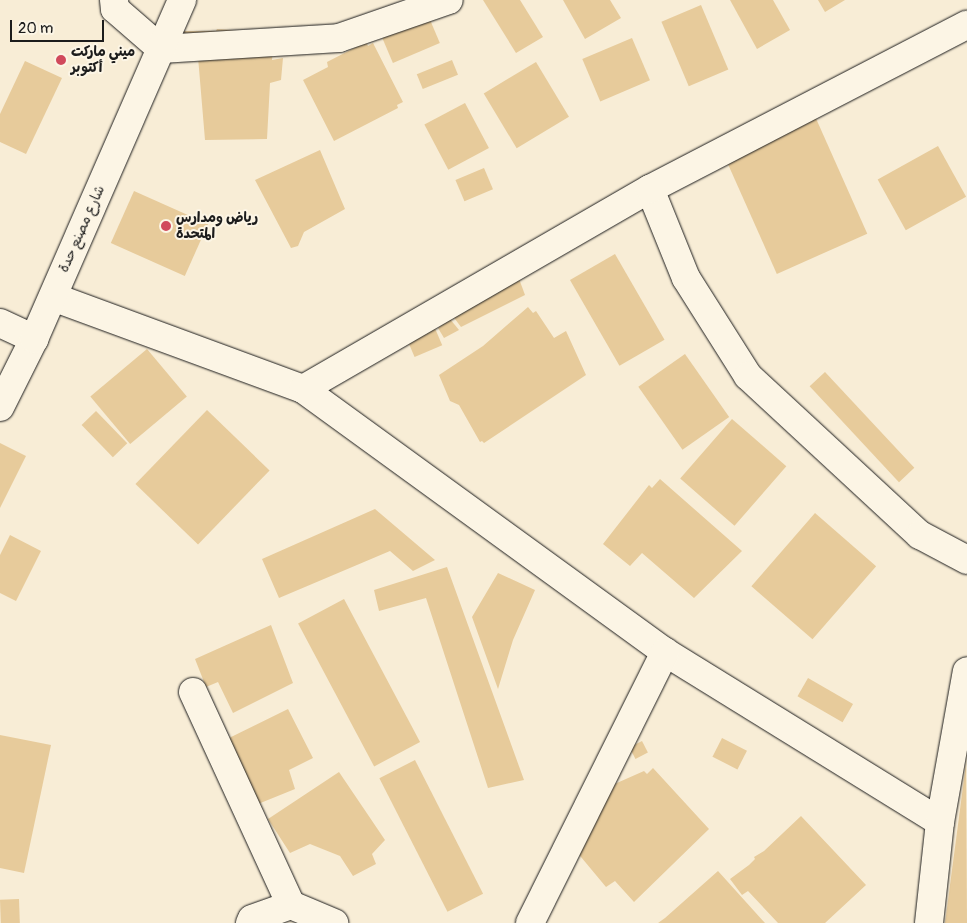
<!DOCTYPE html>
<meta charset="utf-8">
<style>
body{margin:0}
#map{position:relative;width:967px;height:923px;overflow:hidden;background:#f8edd6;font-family:Pangolin,"Playpen Sans Arabic",sans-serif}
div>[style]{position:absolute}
.building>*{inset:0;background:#e7cb9b;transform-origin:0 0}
.roads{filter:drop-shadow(0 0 1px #1c1c1c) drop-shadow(0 0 1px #1c1c1c)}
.minor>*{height:28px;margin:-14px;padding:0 14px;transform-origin:14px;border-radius:14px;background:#fcf5e5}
.tertiary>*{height:28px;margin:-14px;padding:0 14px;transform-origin:14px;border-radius:14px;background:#fcf5e5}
.dots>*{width:14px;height:14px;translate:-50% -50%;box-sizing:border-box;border:2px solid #fcf5e5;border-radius:50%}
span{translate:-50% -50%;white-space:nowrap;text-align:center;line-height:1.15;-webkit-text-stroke:4px #fcf5e5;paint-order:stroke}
.poi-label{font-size:14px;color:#1c1c1c;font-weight:700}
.left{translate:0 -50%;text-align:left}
.street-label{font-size:14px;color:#1c1c1c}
.scale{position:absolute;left:10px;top:20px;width:94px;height:22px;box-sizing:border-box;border:2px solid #1c1c1c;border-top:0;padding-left:6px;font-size:15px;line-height:18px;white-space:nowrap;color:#1c1c1c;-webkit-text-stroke:4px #fcf5e5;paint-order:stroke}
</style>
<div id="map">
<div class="building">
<i style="clip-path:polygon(483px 0,520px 0,543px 37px,516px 53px)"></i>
<i style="clip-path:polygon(563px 0,610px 0,621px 18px,585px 39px)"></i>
<i style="clip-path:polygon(730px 0,773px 0,790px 30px,757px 49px)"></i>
<i style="clip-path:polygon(818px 0,845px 0,825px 12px)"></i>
<i style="left:701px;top:5px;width:70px;height:43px;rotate:67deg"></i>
<i style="left:425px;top:8px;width:38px;height:51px;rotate:67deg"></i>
<i style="clip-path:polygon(217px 29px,274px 33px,272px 60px,283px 58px,281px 80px,270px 83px,267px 139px,205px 140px,198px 57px,184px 59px,183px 31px,216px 31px)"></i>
<i style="left:632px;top:38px;width:46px;height:54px;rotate:67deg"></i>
<i style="clip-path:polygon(366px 42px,368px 46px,373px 43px,403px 102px,397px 105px,398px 108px,334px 141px,303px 80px,328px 67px,327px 62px)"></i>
<i style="left:452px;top:60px;width:16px;height:38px;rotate:68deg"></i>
<i style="clip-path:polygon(25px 61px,62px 78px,26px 154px,0 142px,0 114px)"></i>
<i style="left:536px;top:62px;width:64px;height:61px;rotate:59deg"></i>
<i style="left:465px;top:103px;width:51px;height:46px;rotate:62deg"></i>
<i style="left:814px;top:114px;width:131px;height:99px;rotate:66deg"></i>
<i style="left:938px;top:146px;width:58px;height:69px;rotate:61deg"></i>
<i style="clip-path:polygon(320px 150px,345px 209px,304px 232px,298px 246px,291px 248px,255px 180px)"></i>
<i style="left:484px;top:168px;width:23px;height:31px;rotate:67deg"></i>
<i style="left:134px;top:191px;width:81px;height:57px;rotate:24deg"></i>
<i style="left:615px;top:254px;width:99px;height:52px;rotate:60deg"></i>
<i style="clip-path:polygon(518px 276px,525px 295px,461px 327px,452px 315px)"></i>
<i style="clip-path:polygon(528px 307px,533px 313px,536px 311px,554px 338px,566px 331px,586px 375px,484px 443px,482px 441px,480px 442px,459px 405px,450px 401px,439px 375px,483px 346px)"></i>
<i style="clip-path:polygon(450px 319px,459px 330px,444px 338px,438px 328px)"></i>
<i style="left:434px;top:326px;width:21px;height:30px;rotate:67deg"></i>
<i style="left:147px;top:349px;width:62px;height:74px;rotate:50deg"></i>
<i style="left:685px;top:354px;width:77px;height:57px;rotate:55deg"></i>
<i style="left:825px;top:372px;width:131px;height:21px;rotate:47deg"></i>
<i style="left:207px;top:410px;width:87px;height:103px;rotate:44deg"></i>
<i style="left:96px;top:411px;width:45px;height:20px;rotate:46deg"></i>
<i style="left:732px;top:419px;width:72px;height:79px;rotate:41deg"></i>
<i style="clip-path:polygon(0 443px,26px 456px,0 508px)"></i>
<i style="clip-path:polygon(660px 479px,742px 551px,694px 598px,642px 553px,630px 566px,603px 544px,649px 485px,652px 488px)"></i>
<i style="clip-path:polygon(375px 509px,435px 560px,413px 571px,390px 551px,279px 598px,262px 559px)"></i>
<i style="left:815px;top:513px;width:81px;height:97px;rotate:41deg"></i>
<i style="clip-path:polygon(10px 535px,41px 551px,16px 601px,0 593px,0 555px)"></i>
<i style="clip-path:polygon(447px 567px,524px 780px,488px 788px,426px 598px,379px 611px,374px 590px)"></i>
<i style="clip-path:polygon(498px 573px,535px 590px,513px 640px,498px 689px,472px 617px)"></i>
<i style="left:344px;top:599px;width:162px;height:52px;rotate:62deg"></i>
<i style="clip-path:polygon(271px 625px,293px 683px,233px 713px,218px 682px,206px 687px,195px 659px)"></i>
<i style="left:808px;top:678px;width:52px;height:21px;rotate:30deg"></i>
<i style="clip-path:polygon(288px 709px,313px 758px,289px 770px,295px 789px,258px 804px,225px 740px)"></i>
<i style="clip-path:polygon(0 735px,51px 745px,24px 873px,0 868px)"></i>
<i style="left:722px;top:738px;width:28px;height:21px;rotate:27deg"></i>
<i style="left:642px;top:741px;width:13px;height:14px;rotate:63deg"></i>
<i style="left:415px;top:760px;width:150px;height:40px;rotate:63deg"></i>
<i style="clip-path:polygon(966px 764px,967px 923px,945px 923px)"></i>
<i style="clip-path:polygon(653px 768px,709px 829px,634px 902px,615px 881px,606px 887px,571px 845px,601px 790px,644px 771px,647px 774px)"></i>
<i style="clip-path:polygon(339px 772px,385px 840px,372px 854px,376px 864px,353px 876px,340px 856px,310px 844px,290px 853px,268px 819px)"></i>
<i style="clip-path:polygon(801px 816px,866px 885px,825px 923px,778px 923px,748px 891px,742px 895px,730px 879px,749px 865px,755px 859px,754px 857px,764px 851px)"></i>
<i style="clip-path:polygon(718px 871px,765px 923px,658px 923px,665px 918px)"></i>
<i style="left:19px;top:899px;width:24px;height:19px;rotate:88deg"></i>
</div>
<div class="roads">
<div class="minor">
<i style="left:114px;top:0;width:9px;rotate:84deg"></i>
<i style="left:115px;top:9px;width:61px;rotate:41deg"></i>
<i style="left:161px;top:49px;width:178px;rotate:-3.5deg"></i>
<i style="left:339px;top:38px;width:116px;rotate:-19.1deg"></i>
<i style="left:650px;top:189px;width:96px;rotate:68deg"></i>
<i style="left:686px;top:278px;width:116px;rotate:57.7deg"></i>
<i style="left:748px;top:376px;width:234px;rotate:42.8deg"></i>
<i style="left:920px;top:535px;width:53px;rotate:28deg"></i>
<i style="left:53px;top:297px;width:266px;rotate:20.2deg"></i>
<i style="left:303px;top:389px;width:447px;rotate:36deg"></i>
<i style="left:665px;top:652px;width:323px;rotate:31.7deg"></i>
<i style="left:0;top:323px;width:38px;rotate:25deg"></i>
<i style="left:303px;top:389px;width:401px;rotate:-30deg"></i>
<i style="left:650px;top:189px;width:357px;rotate:-27.4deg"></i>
<i style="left:193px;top:692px;width:234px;rotate:65.3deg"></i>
<i style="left:250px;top:923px;width:4px;rotate:-63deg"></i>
<i style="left:252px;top:919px;width:41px;rotate:-19.7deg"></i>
<i style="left:291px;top:905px;width:47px;rotate:22.7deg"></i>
<i style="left:530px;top:923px;width:303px;rotate:-63.5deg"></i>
<i style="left:929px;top:923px;width:102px;rotate:-83.8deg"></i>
<i style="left:940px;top:822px;width:153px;rotate:-79.9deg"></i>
</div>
<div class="tertiary">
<i style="left:0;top:407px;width:76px;rotate:-63.4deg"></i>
<i style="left:34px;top:339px;width:370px;rotate:-66.4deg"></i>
</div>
</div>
<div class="dots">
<i style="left:61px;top:60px;background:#d1495b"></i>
<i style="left:166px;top:226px;background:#d1495b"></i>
</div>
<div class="poi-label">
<span class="left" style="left:71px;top:60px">ميني ماركت<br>أكتوبر</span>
<span class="left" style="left:176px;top:226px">رياض ومدارس<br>المتحدة</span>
</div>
<div class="street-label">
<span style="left:82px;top:229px;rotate:-66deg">شارع مصنع حدة</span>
</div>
<div class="scale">20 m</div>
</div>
